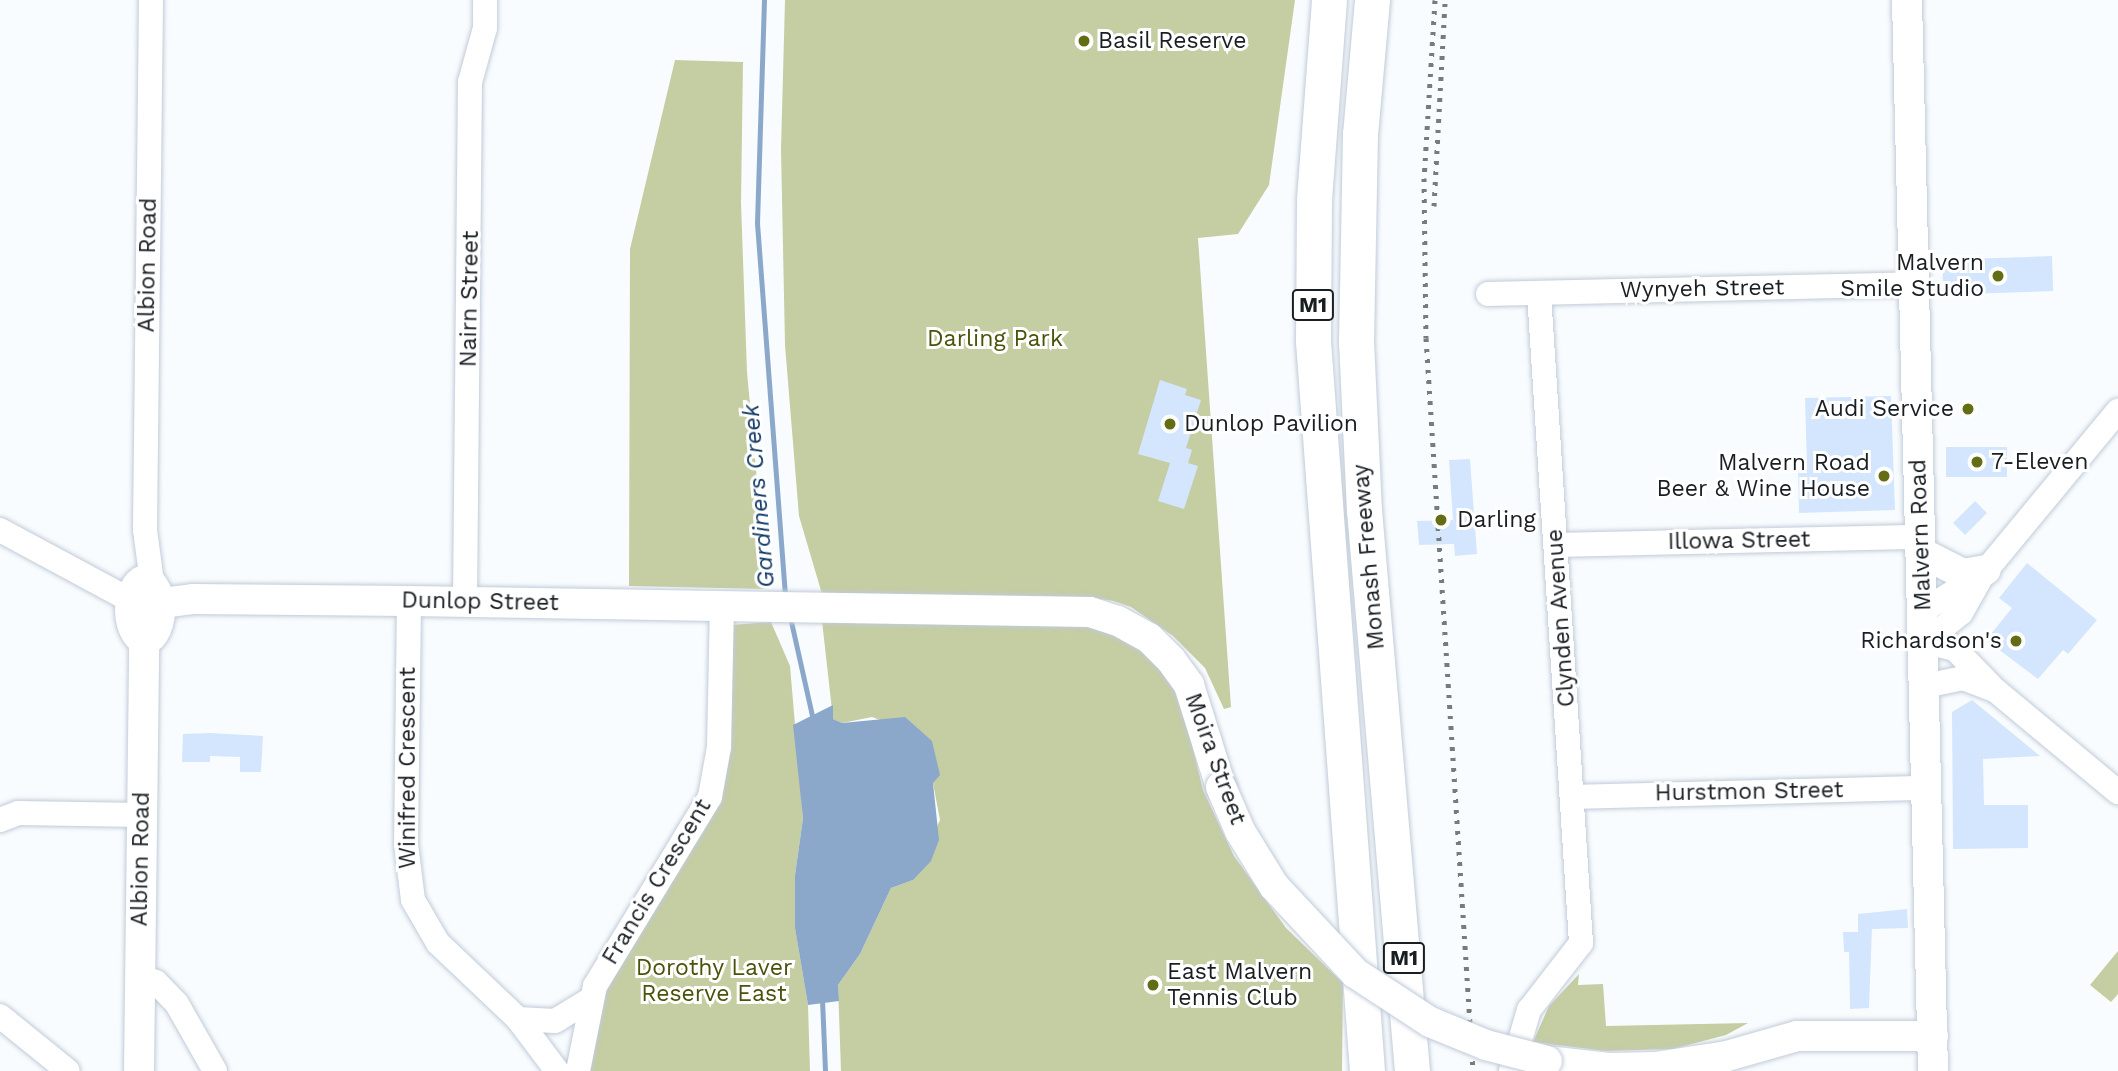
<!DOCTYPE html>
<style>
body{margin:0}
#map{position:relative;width:2118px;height:1071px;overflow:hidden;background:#f9fcfe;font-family:"Work Sans",sans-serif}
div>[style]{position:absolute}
.green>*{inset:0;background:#c5cda2}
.water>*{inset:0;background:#8ba8cb}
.stream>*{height:5px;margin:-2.5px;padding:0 2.5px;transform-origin:2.5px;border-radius:2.5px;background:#8ba8cb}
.building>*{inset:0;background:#d4e6fd;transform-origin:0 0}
.roads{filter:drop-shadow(0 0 2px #c0cbd9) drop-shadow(0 0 2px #c0cbd9)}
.minor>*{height:24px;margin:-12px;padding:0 12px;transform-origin:12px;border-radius:12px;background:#fff}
.major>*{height:30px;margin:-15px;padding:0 15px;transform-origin:15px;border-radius:15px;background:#fff}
.major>.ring{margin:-15px;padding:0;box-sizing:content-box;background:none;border:30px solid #fff;border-radius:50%}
.highway>*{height:35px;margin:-17.5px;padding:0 17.5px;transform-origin:17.5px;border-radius:17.5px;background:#fff}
.rail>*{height:5px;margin-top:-2.5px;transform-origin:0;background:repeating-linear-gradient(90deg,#777b7e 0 3.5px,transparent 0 10.5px)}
.bridges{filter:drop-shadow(0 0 2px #c0cbd9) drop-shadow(0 0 2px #c0cbd9)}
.major-bridge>*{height:30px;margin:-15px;padding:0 15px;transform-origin:15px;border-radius:15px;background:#fff}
.dots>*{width:19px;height:19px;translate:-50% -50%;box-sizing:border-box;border:4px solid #fff;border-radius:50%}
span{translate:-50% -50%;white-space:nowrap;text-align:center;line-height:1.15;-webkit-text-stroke:6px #fff;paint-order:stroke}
.shield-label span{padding:2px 5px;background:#fff;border:2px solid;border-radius:5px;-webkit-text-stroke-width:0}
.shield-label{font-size:21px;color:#191e22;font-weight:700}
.poi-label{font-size:23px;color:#191e22}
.left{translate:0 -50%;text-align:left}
.right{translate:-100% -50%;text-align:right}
.street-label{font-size:23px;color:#191e22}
.park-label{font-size:23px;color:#4b520a}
.water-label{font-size:24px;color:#113a67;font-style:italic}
</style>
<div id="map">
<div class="green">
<i style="clip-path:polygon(785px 0,1295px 0,1269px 185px,1238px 234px,1198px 238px,1231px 707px,1224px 709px,1205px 668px,1173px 636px,1131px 607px,1113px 601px,1088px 597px,822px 594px,799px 516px,785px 345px,781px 149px)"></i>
<i style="clip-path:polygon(675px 60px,743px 62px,741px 203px,747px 372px,767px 589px,629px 586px,630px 249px)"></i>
<i style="clip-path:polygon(822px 621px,1066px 623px,1106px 629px,1134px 643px,1161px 666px,1179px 690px,1203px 790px,1234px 856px,1286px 928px,1343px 983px,1342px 1071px,841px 1071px,838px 985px,860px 954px,891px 888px,913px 880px,940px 820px,933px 783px,883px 721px,872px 717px,842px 723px,833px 719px)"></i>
<i style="clip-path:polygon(771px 622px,790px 666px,803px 818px,795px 875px,795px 927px,808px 1005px,810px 1071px,588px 1071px,602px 998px,706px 825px,731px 625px)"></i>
<i style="clip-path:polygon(2118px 951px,2118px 994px,2111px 1002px,2090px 985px)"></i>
<i style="clip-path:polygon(1579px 974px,1578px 985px,1603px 984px,1606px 1026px,1748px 1023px,1726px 1035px,1673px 1049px,1605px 1051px,1533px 1042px,1549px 1006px)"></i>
</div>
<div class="water">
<i style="clip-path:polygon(833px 705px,833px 719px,842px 723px,905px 717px,932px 741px,940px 775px,933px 783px,939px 840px,931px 861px,913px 880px,891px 888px,860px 954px,838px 985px,839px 1001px,808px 1005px,795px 928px,795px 875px,803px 818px,793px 725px)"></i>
</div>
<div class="stream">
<i style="left:764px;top:0;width:223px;rotate:91.8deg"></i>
<i style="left:757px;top:223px;width:375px;rotate:85.7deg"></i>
<i style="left:790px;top:617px;width:106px;rotate:77.4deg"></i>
<i style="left:822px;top:999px;width:72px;rotate:87.6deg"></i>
</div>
<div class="building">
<i style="left:2052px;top:256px;width:35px;height:110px;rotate:88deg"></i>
<i style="clip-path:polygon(1160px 380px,1187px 389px,1185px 395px,1201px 400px,1186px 448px,1192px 450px,1188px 463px,1198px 466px,1184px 509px,1158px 501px,1170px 463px,1138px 454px)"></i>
<i style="clip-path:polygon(1891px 396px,1895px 510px,1799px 513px,1798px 467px,1807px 467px,1805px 398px)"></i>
<i style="left:1946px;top:447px;width:61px;height:30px"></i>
<i style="clip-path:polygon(1470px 459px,1477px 554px,1455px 556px,1454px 544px,1419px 545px,1417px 521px,1453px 520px,1449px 460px)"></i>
<i style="left:1975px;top:501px;width:17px;height:31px;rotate:45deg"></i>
<i style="clip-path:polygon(2027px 563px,2097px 620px,2068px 654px,2063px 650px,2038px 679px,1986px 640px,2012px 608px,1999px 598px)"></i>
<i style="clip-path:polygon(1972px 700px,2040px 756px,1983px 759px,1984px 805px,2028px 805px,2028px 848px,1953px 849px,1952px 712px)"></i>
<i style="clip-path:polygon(210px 733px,263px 736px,261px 772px,240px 772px,240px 757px,210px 756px,210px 762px,182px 762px,183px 734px)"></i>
<i style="clip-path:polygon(1907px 909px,1908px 928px,1872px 929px,1869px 1008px,1850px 1009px,1849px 952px,1844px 952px,1843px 932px,1858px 932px,1858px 914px)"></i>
</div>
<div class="roads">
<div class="minor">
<i style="left:151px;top:0;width:530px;rotate:90.65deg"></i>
<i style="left:145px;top:530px;width:52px;rotate:82.3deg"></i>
<i style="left:1488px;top:294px;width:427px;rotate:-1.3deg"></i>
<i style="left:0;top:530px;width:150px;rotate:28.3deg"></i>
<i style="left:1556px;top:545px;width:365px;rotate:-1.3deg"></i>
<i style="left:409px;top:601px;width:243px;rotate:90.7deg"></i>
<i style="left:406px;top:844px;width:56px;rotate:82.9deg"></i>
<i style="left:413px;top:900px;width:50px;rotate:59.8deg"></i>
<i style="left:438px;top:943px;width:110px;rotate:43.5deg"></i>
<i style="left:518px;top:1019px;width:65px;rotate:53.1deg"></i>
<i style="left:465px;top:601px;width:519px;rotate:-89.45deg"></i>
<i style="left:470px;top:82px;width:56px;rotate:-74.5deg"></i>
<i style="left:485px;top:28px;width:28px;rotate:-90deg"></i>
<i style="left:1924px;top:610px;width:69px;rotate:-31.4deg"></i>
<i style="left:1925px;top:642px;width:46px;rotate:-38.9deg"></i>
<i style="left:1961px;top:613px;width:45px;rotate:-60.6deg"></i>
<i style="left:1983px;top:574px;width:212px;rotate:-50.4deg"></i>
<i style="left:1925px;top:642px;width:31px;rotate:13deg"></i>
<i style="left:1955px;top:649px;width:57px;rotate:45.7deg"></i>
<i style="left:1995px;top:690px;width:160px;rotate:39.7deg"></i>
<i style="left:1925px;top:686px;width:39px;rotate:-12deg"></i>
<i style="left:1963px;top:678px;width:33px;rotate:21deg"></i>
<i style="left:1573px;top:797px;width:352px;rotate:-1.5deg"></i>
<i style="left:0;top:820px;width:19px;rotate:-21deg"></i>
<i style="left:18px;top:813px;width:123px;rotate:0.9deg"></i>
<i style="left:140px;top:976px;width:17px;rotate:21deg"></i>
<i style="left:156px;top:982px;width:30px;rotate:46deg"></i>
<i style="left:177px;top:1004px;width:77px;rotate:60.4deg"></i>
<i style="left:0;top:1016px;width:87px;rotate:39deg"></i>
<i style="left:518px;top:1019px;width:37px;rotate:3deg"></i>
<i style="left:555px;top:1021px;width:42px;rotate:-31.4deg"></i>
<i style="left:578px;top:1071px;width:87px;rotate:-78.7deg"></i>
<i style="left:595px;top:986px;width:221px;rotate:-58.7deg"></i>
<i style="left:710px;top:797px;width:51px;rotate:-79.8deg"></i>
<i style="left:719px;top:747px;width:141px;rotate:-88.8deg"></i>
<i style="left:1511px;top:1071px;width:64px;rotate:-73.6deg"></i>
<i style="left:1529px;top:1010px;width:85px;rotate:-52.2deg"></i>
<i style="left:1581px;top:943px;width:651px;rotate:-93.7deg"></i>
</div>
<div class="major">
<i style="left:1907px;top:0;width:1071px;rotate:88.61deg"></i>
<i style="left:1922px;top:553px;width:46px;rotate:27.1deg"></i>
<i style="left:1963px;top:574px;width:23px;rotate:-10deg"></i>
<i class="ring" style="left:130px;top:580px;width:-2px;height:-2px"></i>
<i style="left:153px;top:604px;width:40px;rotate:-7.1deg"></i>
<i style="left:193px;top:599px;width:216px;rotate:0.5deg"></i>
<i style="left:409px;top:601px;width:681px;rotate:0.93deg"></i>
<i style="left:1090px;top:612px;width:29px;rotate:18deg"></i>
<i style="left:1118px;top:621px;width:35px;rotate:29deg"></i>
<i style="left:1149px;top:638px;width:31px;rotate:45deg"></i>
<i style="left:1171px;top:660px;width:31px;rotate:54deg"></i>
<i style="left:1189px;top:685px;width:107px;rotate:72.6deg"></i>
<i style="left:1547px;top:1061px;width:62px;rotate:6.4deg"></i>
<i style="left:1609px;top:1068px;width:46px;rotate:-1.2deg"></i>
<i style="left:1655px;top:1067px;width:73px;rotate:-8.7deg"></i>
<i style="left:1727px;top:1056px;width:73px;rotate:-15.9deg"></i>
<i style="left:1797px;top:1036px;width:136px"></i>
<i style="left:139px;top:1071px;width:424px;rotate:-89.3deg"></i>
<i style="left:144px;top:647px;width:41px;rotate:-81.7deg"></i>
</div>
<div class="highway">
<i style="left:1329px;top:0;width:201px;rotate:94.3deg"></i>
<i style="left:1314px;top:200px;width:141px;rotate:90.4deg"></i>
<i style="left:1313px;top:341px;width:732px;rotate:85.77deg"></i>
<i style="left:1372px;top:0;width:135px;rotate:95.1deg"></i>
<i style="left:1360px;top:134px;width:207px;rotate:91.1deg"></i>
<i style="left:1356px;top:341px;width:169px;rotate:87.3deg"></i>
<i style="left:1364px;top:510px;width:563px;rotate:85.11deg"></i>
</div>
</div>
<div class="rail">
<i style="left:1435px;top:0;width:178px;rotate:93.5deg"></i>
<i style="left:1424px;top:178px;width:160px;rotate:89.3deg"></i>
<i style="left:1426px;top:338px;width:735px;rotate:86.33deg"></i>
<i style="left:1434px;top:206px;width:206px;rotate:-86.9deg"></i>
</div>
<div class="bridges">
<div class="major-bridge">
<i style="left:1221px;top:787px;width:48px;rotate:66.6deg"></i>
<i style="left:1240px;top:831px;width:65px;rotate:58.3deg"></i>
<i style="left:1274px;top:886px;width:119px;rotate:47deg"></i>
<i style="left:1355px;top:973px;width:90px;rotate:33.2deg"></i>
<i style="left:1430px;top:1022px;width:61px;rotate:22.3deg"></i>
<i style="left:1486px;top:1045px;width:63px;rotate:14.7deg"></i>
</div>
</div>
<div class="dots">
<i style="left:1084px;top:41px;background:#636d14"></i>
<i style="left:1998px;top:276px;background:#636d14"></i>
<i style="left:1968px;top:409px;background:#636d14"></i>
<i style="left:1170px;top:424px;background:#636d14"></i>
<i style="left:1977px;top:462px;background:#636d14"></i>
<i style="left:1884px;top:476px;background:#636d14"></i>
<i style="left:1441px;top:520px;background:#636d14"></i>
<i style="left:2016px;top:641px;background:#636d14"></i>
<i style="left:1153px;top:985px;background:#636d14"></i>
</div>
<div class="shield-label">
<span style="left:1313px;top:305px">M1</span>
<span style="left:1404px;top:958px">M1</span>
</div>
<div class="poi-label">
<span class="left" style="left:1098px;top:41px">Basil Reserve</span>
<span class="right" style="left:1984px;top:276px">Malvern<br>Smile Studio</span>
<span class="right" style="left:1954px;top:409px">Audi Service</span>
<span class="left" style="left:1184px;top:424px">Dunlop Pavilion</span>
<span class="left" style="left:1991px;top:462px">7-Eleven</span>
<span class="right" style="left:1870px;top:476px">Malvern Road<br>Beer &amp; Wine House</span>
<span class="left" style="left:1457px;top:520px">Darling</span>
<span class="right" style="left:2002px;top:641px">Richardson's</span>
<span class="left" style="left:1167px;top:985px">East Malvern<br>Tennis Club</span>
</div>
<div class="street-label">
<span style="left:148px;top:265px;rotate:-89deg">Albion Road</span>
<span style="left:1702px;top:289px;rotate:-1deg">Wynyeh Street</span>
<span style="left:470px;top:299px;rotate:-89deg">Nairn Street</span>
<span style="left:1921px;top:535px;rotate:-92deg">Malvern Road</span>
<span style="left:1739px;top:541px;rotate:-1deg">Illowa Street</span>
<span style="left:1369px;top:557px;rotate:-95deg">Monash Freeway</span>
<span style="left:480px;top:602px;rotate:1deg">Dunlop Street</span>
<span style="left:1561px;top:618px;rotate:-94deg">Clynden Avenue</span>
<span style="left:1215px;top:759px;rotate:70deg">Moira Street</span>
<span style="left:408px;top:768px;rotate:-90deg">Winifred Crescent</span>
<span style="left:1749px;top:792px;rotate:-1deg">Hurstmon Street</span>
<span style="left:141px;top:859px;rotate:-89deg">Albion Road</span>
<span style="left:657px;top:882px;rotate:-59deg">Francis Crescent</span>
</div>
<div class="park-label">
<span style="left:995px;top:339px">Darling Park</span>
<span style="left:714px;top:981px">Dorothy Laver<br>Reserve East</span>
</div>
<div class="water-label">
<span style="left:759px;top:496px;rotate:-95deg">Gardiners Creek</span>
</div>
</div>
